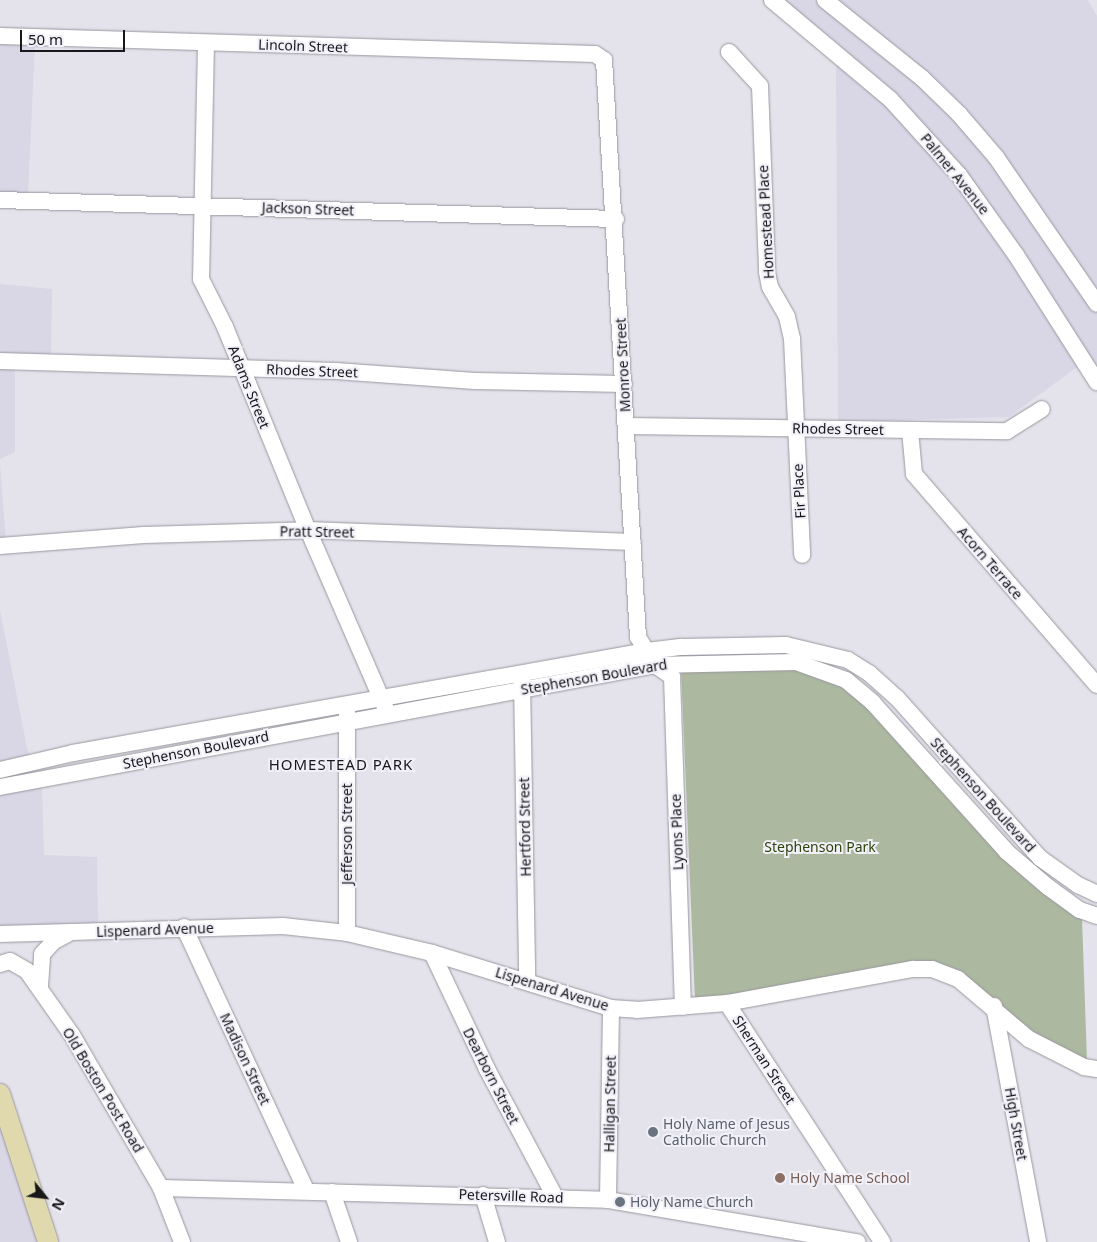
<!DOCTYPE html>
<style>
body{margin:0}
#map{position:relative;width:1097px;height:1242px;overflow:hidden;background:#e4e3eb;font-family:"Noto Sans",sans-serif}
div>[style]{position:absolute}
.built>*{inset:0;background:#d9d6e5}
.green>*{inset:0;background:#acb9a0}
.roads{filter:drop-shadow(0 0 1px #99979f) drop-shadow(0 0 1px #99979f)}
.minor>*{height:16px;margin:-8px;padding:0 8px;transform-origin:8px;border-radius:8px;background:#fff}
.major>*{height:20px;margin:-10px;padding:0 10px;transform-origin:10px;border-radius:10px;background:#e0d9ae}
.dots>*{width:14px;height:14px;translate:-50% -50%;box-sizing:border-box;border:2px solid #f1f0f8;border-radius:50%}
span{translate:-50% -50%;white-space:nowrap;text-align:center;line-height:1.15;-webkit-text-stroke:4px #f1f0f8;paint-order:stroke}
.street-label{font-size:14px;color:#18171a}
.park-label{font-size:14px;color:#2d430a}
.worship-label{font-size:14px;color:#5b616d}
.left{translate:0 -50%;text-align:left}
.education-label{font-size:14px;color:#785e54}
.neighbourhood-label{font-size:15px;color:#18171a;letter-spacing:1px}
.north{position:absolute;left:20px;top:1172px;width:50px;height:50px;-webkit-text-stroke:4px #f1f0f8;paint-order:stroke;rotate:119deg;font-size:14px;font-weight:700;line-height:20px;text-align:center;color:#18171a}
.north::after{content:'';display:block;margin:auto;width:18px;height:22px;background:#18171a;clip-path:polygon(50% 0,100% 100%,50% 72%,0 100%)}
.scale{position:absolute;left:20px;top:30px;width:105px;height:22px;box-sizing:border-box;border:2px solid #18171a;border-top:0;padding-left:6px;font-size:15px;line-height:18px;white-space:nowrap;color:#18171a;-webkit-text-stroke:4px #f1f0f8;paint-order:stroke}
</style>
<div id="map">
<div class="built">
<i style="clip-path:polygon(761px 0,1088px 0,1097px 16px,1097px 391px,1080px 365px,1009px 417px,838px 422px,836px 63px)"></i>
<i style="clip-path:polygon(0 40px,35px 43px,28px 195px,0 194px)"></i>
<i style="clip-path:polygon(0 284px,52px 289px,51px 358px,15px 357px,15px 452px,0 459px)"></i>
<i style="clip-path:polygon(0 464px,6px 542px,0 542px)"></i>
<i style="clip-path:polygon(0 610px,27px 748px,42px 790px,44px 855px,97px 857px,98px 926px,0 931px)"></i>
<i style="clip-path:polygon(0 1097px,45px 1242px,0 1242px)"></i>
</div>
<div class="green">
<i style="clip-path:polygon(784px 666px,814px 673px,843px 687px,877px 716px,1082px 918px,1087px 1061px,1030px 1033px,946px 967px,695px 1001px,681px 667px)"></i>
</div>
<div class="roads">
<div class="minor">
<i style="left:772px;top:0;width:155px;rotate:40deg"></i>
<i style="left:891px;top:100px;width:101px;rotate:47.8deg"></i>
<i style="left:959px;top:175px;width:98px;rotate:54.5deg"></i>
<i style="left:1016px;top:255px;width:151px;rotate:57.5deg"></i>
<i style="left:825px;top:0;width:124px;rotate:38.8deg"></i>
<i style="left:922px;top:78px;width:52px;rotate:44.2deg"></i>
<i style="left:959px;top:114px;width:57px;rotate:49.3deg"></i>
<i style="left:996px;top:157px;width:178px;rotate:55.5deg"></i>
<i style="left:0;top:36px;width:595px;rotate:1.73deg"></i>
<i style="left:595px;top:54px;width:11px;rotate:34deg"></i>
<i style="left:604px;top:60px;width:578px;rotate:86.63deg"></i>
<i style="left:638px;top:637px;width:33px;rotate:59deg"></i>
<i style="left:655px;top:665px;width:21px;rotate:35deg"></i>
<i style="left:672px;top:677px;width:330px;rotate:88.1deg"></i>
<i style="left:206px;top:43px;width:236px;rotate:91.2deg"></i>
<i style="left:201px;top:279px;width:54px;rotate:63.4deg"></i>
<i style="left:225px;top:327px;width:219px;rotate:67.8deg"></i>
<i style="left:308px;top:530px;width:195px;rotate:66.5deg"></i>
<i style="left:729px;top:52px;width:46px;rotate:47.6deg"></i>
<i style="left:760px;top:86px;width:186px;rotate:87.8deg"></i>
<i style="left:767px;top:272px;width:15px;rotate:79deg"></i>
<i style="left:770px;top:287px;width:34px;rotate:60deg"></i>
<i style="left:787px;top:317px;width:23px;rotate:77deg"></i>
<i style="left:792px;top:339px;width:216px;rotate:87.3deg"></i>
<i style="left:0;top:200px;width:616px;rotate:1.77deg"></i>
<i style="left:0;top:361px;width:336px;rotate:1.7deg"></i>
<i style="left:336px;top:371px;width:139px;rotate:4.1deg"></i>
<i style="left:475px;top:381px;width:149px;rotate:1.2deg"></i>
<i style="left:627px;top:426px;width:380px;rotate:0.8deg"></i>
<i style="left:1007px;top:431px;width:41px;rotate:-32.2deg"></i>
<i style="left:910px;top:430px;width:44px;rotate:84.8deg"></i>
<i style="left:914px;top:474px;width:279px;rotate:49.1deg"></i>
<i style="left:0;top:546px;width:144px;rotate:-4.4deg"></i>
<i style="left:144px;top:535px;width:164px;rotate:-1.7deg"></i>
<i style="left:308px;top:530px;width:325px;rotate:2.1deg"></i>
<i style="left:522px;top:681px;width:300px;rotate:89deg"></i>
<i style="left:347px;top:712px;width:221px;rotate:90deg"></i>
<i style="left:0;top:770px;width:75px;rotate:-13.1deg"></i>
<i style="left:73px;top:753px;width:583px;rotate:-10.08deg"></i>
<i style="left:647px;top:651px;width:35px;rotate:-7deg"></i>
<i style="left:682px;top:647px;width:104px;rotate:-1.1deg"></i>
<i style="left:786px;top:645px;width:64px;rotate:13.6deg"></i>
<i style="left:848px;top:660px;width:25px;rotate:32deg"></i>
<i style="left:869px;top:673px;width:38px;rotate:42deg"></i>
<i style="left:897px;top:698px;width:215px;rotate:48.2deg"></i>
<i style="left:1040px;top:858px;width:47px;rotate:35.4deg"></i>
<i style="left:1078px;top:885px;width:21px;rotate:25deg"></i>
<i style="left:0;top:787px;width:666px;rotate:-10.55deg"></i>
<i style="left:655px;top:665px;width:141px;rotate:-1.2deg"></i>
<i style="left:796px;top:662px;width:53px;rotate:19.8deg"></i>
<i style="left:846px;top:680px;width:35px;rotate:40deg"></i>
<i style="left:873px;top:703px;width:200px;rotate:48deg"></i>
<i style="left:1007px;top:852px;width:54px;rotate:40.5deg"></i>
<i style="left:1048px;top:887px;width:39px;rotate:36deg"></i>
<i style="left:1080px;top:910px;width:18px;rotate:19deg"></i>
<i style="left:184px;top:927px;width:290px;rotate:65.1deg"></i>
<i style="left:0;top:934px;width:283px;rotate:-1.6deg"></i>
<i style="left:283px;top:926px;width:64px;rotate:6.2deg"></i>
<i style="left:347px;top:933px;width:87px;rotate:13.2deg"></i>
<i style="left:432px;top:953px;width:187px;rotate:17.1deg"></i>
<i style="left:611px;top:1008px;width:26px;rotate:4deg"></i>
<i style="left:637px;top:1010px;width:90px;rotate:-4.4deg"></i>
<i style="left:727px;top:1003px;width:189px;rotate:-10.4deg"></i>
<i style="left:913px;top:969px;width:19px"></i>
<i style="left:932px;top:969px;width:28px;rotate:21deg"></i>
<i style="left:958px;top:979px;width:93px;rotate:40.2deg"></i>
<i style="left:1029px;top:1039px;width:62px;rotate:27deg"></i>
<i style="left:1084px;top:1067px;width:13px;rotate:9deg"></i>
<i style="left:432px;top:953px;width:128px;rotate:64.6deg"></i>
<i style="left:487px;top:1069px;width:145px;rotate:62deg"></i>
<i style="left:0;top:964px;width:10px;rotate:-17deg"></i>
<i style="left:10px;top:961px;width:20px;rotate:30deg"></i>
<i style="left:27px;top:971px;width:78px;rotate:54.9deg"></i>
<i style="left:72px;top:1035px;width:177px;rotate:59.8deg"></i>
<i style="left:161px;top:1188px;width:58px;rotate:68.7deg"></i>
<i style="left:40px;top:986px;width:32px;rotate:-86deg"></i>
<i style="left:42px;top:954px;width:18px;rotate:-47deg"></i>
<i style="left:54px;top:941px;width:16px;rotate:-27deg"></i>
<i style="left:727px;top:1003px;width:285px;rotate:57deg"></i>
<i style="left:994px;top:1006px;width:240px;rotate:79.4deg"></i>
<i style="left:161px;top:1188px;width:447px;rotate:1.5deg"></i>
<i style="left:608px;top:1200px;width:253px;rotate:9.6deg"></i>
<i style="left:332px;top:1192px;width:53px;rotate:71.2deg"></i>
<i style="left:483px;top:1195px;width:49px;rotate:73.4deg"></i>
<i style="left:608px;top:1200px;width:192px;rotate:-89.1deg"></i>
</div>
<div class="major">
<i style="left:0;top:1094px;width:156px;rotate:72deg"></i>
</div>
</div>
<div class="dots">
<i style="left:653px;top:1132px;background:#6b7280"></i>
<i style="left:780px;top:1178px;background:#8d6e63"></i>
<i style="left:620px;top:1202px;background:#6b7280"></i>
</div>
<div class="street-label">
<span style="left:303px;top:46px;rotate:2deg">Lincoln Street</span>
<span style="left:955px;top:174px;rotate:51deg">Palmer Avenue</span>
<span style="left:308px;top:209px;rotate:2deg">Jackson Street</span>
<span style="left:766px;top:222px;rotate:-93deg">Homestead Place</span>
<span style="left:623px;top:365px;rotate:-93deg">Monroe Street</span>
<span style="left:312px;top:371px;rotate:2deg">Rhodes Street</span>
<span style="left:249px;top:387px;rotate:68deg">Adams Street</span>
<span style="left:838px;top:429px;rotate:1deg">Rhodes Street</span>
<span style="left:799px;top:491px;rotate:-93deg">Fir Place</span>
<span style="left:317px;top:532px;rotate:1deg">Pratt Street</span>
<span style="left:990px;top:563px;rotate:49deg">Acorn Terrace</span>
<span style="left:594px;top:677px;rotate:-10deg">Stephenson Boulevard</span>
<span style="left:196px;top:750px;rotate:-11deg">Stephenson Boulevard</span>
<span style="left:983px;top:795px;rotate:48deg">Stephenson Boulevard</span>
<span style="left:525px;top:827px;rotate:-91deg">Hertford Street</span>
<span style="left:677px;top:832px;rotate:-92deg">Lyons Place</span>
<span style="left:347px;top:834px;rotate:-90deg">Jefferson Street</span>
<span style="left:155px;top:930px;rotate:-2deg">Lispenard Avenue</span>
<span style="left:552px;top:989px;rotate:17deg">Lispenard Avenue</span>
<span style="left:245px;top:1059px;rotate:65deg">Madison Street</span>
<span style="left:764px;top:1060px;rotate:57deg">Sherman Street</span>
<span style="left:491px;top:1076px;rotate:63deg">Dearborn Street</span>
<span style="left:103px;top:1090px;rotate:59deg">Old Boston Post Road</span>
<span style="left:610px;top:1104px;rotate:-89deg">Halligan Street</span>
<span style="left:1016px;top:1124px;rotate:80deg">High Street</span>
<span style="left:511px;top:1196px;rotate:2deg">Petersville Road</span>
</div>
<div class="park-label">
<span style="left:820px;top:847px">Stephenson Park</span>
</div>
<div class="worship-label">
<span class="left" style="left:663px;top:1132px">Holy Name of Jesus<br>Catholic Church</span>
<span class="left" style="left:630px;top:1202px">Holy Name Church</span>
</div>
<div class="education-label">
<span class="left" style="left:790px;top:1178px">Holy Name School</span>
</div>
<div class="neighbourhood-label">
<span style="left:341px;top:765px">HOMESTEAD PARK</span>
</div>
<div class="north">N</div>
<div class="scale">50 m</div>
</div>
